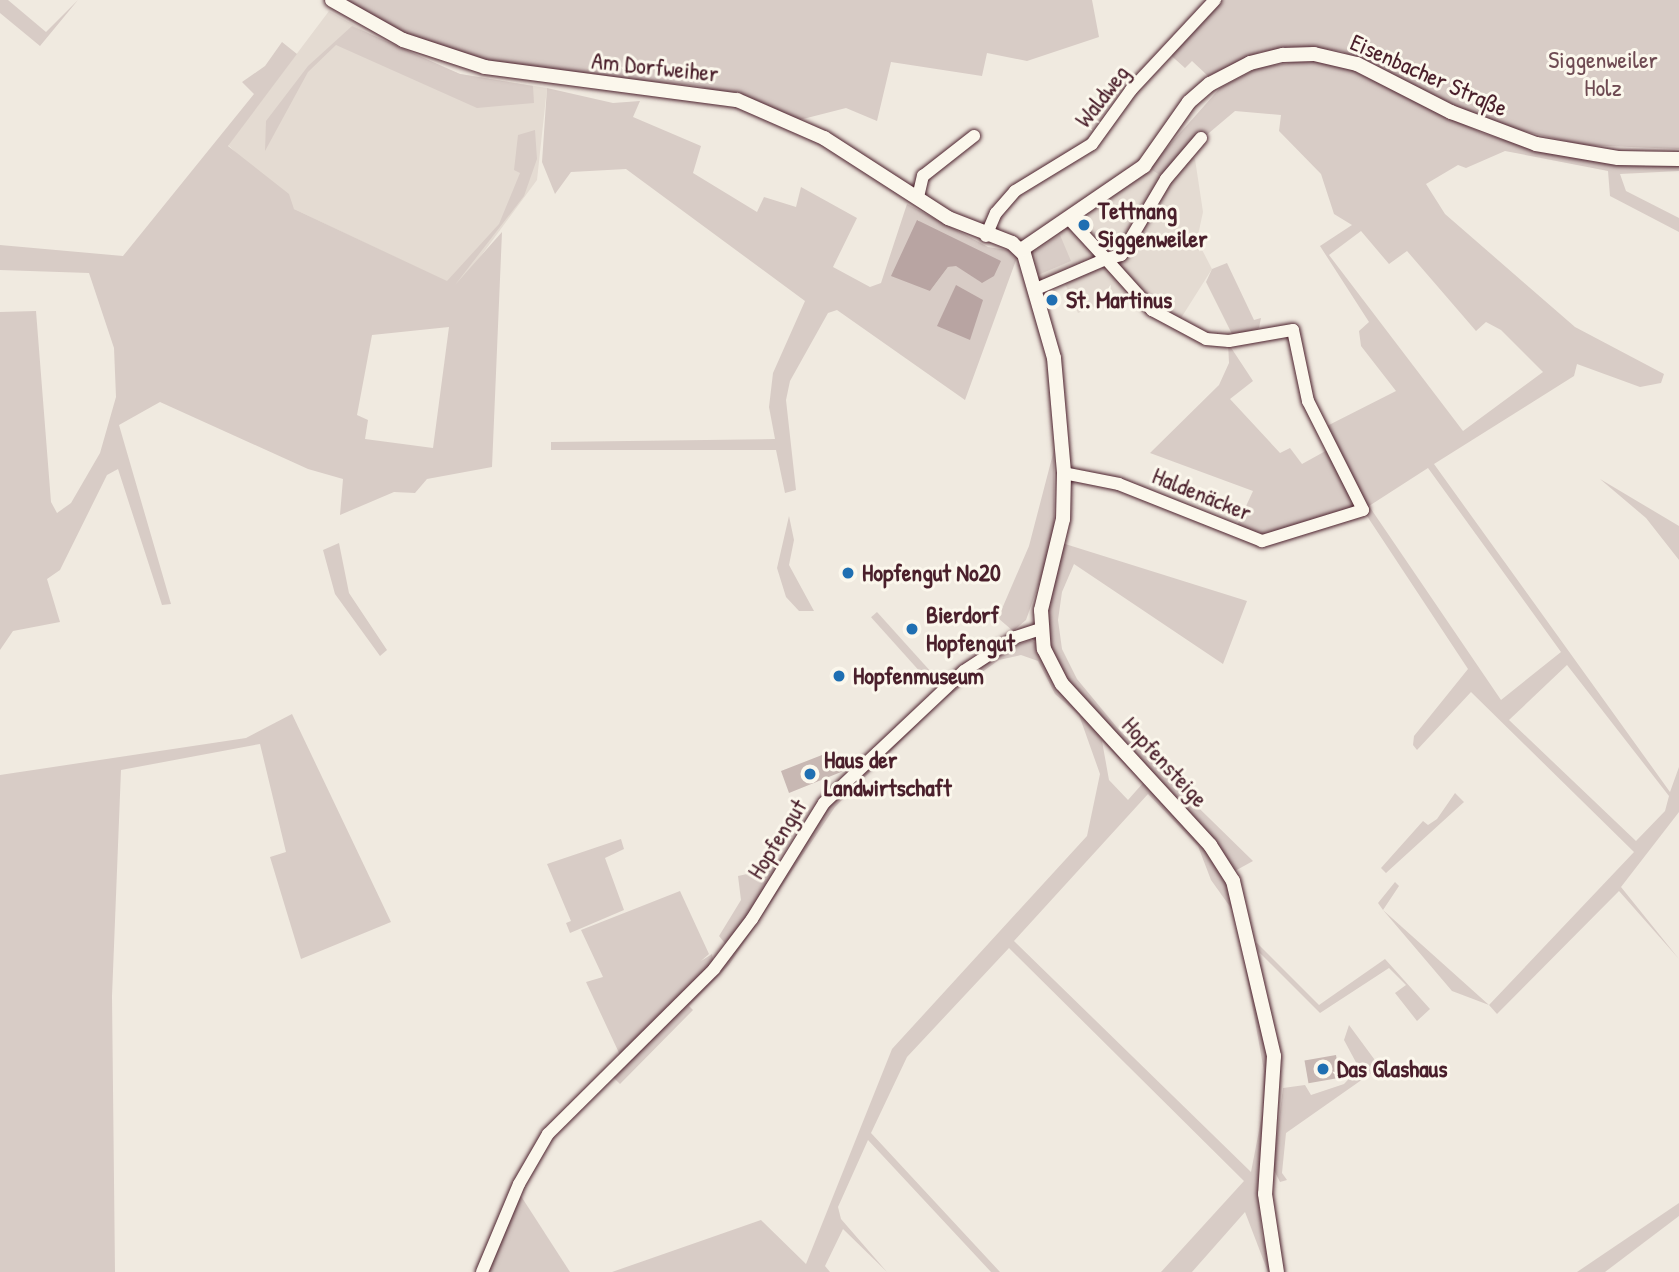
<!DOCTYPE html>
<meta charset="utf-8">
<style>
body{margin:0}
#map{position:relative;width:1679px;height:1272px;overflow:hidden;background:#f0eae0;font-family:"Patrick Hand",sans-serif}
div>[style]{position:absolute}
.built>*{inset:0;background:#e4dbd2}
.green>*{inset:0;background:#d8ccc6;transform-origin:0 0}
.water>*{inset:0;background:#b8a4a2}
.building>*{inset:0;background:#c8b8b3;transform-origin:0 0}
.roads{filter:drop-shadow(0 0 2px #4a1f2b) drop-shadow(0 0 2px #4a1f2b)}
.minor>*{height:12px;margin:-6px;padding:0 6px;transform-origin:6px;border-radius:6px;background:#fbf7ec}
.tertiary>*{height:14px;margin:-7px;padding:0 7px;transform-origin:7px;border-radius:7px;background:#fbf7ec}
.dots>*{width:19px;height:19px;translate:-50% -50%;box-sizing:border-box;border:4px solid #fbf7ec;border-radius:50%}
span{translate:-50% -50%;white-space:nowrap;text-align:center;line-height:1.15;-webkit-text-stroke:6px #fbf7ec;paint-order:stroke}
.park-label{font-size:24px;color:#6e4a52}
.street-label{font-size:24px;color:#4a1f2b}
.poi-label{font-size:24px;color:#4a1f2b;font-weight:700}
.left{translate:0 -50%;text-align:left}
</style>
<div id="map">
<div class="built">
<i style="clip-path:polygon(329px 11px,404px 53px,460px 74px,547px 88px,537px 180px,458px 287px,294px 209px,228px 145px)"></i>
<i style="clip-path:polygon(1188px 152px,1195px 159px,1203px 212px,1197px 240px,1212px 269px,1176px 326px,1130px 292px,1078px 313px,1063px 279px,1039px 288px,1028px 253px,1149px 168px)"></i>
</div>
<div class="green">
<i style="clip-path:polygon(0 0,8px 0,46px 32px,78px 0,40px 46px,0 13px)"></i>
<i style="clip-path:polygon(341px 0,1092px 0,1099px 37px,1027px 61px,987px 53px,982px 76px,891px 62px,877px 121px,846px 108px,799px 120px,699px 86px,528px 70px,471px 57px,406px 36px)"></i>
<i style="clip-path:polygon(1215px 0,1679px 0,1679px 149px,1583px 145px,1493px 124px,1341px 51px,1305px 47px,1260px 52px,1208px 76px,1192px 61px,1185px 68px,1166px 51px)"></i>
<i style="clip-path:polygon(352px 26px,460px 74px,533px 86px,534px 103px,477px 108px,336px 45px,308px 72px,265px 151px,266px 121px,308px 66px)"></i>
<i style="clip-path:polygon(evenodd,282px 42px,297px 54px,228px 146px,289px 194px,294px 209px,447px 281px,499px 224px,520px 173px,514px 170px,518px 135px,535px 130px,537px 159px,524px 196px,455px 285px,502px 232px,492px 467px,427px 479px,415px 493px,394px 492px,340px 515px,343px 479px,308px 469px,160px 402px,119px 425px,171px 604px,162px 605px,118px 469px,107px 475px,60px 570px,47px 579px,60px 622px,13px 631px,0 650px,0 312px,36px 311px,51px 502px,57px 513px,71px 503px,100px 453px,116px 397px,114px 348px,89px 273px,0 270px,0 245px,123px 256px,254px 94px,242px 82px,265px 66px,282px 42px,449px 327px,433px 448px,365px 439px,368px 420px,357px 415px,372px 335px,449px 327px)"></i>
<i style="clip-path:polygon(evenodd,1307px 60px,1348px 68px,1482px 133px,1520px 145px,1610px 164px,1679px 166px,1679px 171px,1620px 174px,1626px 191px,1679px 218px,1679px 232px,1610px 196px,1608px 171px,1505px 151px,1466px 168px,1458px 165px,1426px 184px,1445px 214px,1575px 327px,1664px 374px,1661px 383px,1640px 387px,1577px 364px,1574px 376px,1434px 464px,1670px 792px,1679px 767px,1679px 812px,1621px 887px,1679px 959px,1619px 891px,1497px 1014px,1489px 1005px,1452px 991px,1383px 910px,1378px 903px,1395px 882px,1399px 886px,1383px 910px,1489px 1005px,1634px 852px,1471px 692px,1417px 750px,1413px 745px,1414px 736px,1468px 669px,1363px 510px,1266px 541px,1235px 530px,1253px 491px,1150px 453px,1219px 385px,1229px 363px,1228px 343px,1253px 381px,1230px 399px,1280px 453px,1290px 448px,1302px 464px,1331px 448px,1321px 429px,1396px 391px,1361px 346px,1359px 331px,1369px 322px,1320px 246px,1352px 225px,1334px 214px,1321px 174px,1279px 131px,1281px 115px,1235px 111px,1190px 149px,1166px 179px,1149px 168px,1220px 88px,1258px 68px,1307px 60px,1361px 231px,1389px 264px,1407px 251px,1476px 331px,1486px 322px,1501px 330px,1543px 372px,1463px 431px,1329px 255px,1361px 231px,1307px 60px,1428px 468px,1561px 652px,1501px 700px,1369px 506px,1428px 468px,1307px 60px,1567px 665px,1669px 796px,1665px 811px,1636px 841px,1509px 720px,1567px 665px)"></i>
<i style="clip-path:polygon(evenodd,547px 88px,613px 103px,640px 101px,633px 117px,701px 146px,693px 173px,757px 212px,764px 197px,796px 207px,801px 187px,857px 218px,833px 267px,870px 287px,881px 283px,907px 204px,988px 247px,1019px 252px,965px 400px,837px 310px,828px 313px,790px 381px,786px 400px,796px 490px,785px 493px,776px 450px,551px 450px,551px 442px,775px 439px,769px 407px,773px 373px,805px 301px,626px 169px,571px 172px,555px 194px,542px 162px,547px 88px,918px 220px,982px 283px,956px 265px,948px 267px,930px 291px,918px 220px)"></i>
<i style="clip-path:polygon(1060px 235px,1071px 261px,1038px 275px,1035px 251px)"></i>
<i style="clip-path:polygon(1227px 263px,1254px 320px,1261px 318px,1259px 328px,1233px 336px,1206px 282px,1212px 269px)"></i>
<i style="clip-path:polygon(1054px 450px,1054px 541px,1026px 620px,1013px 631px,998px 618px,1029px 546px)"></i>
<i style="clip-path:polygon(1600px 479px,1679px 526px,1679px 560px,1646px 518px)"></i>
<i style="clip-path:polygon(789px 516px,794px 540px,789px 565px,814px 611px,799px 611px,786px 597px,777px 568px)"></i>
<i style="clip-path:polygon(339px 543px,349px 593px,387px 650px,380px 656px,335px 594px,323px 550px)"></i>
<i style="clip-path:polygon(1062px 543px,1247px 601px,1223px 664px,1074px 564px,1062px 592px,1058px 620px,1062px 649px,1077px 679px,1120px 731px,1253px 861px,1233px 872px,1069px 682px,1049px 649px,1045px 624px)"></i>
<i style="left:877px;top:612px;width:94px;height:8px;rotate:48deg"></i>
<i style="clip-path:polygon(evenodd,1030px 640px,1039px 644px,1055px 682px,1202px 842px,1234px 897px,1266px 1048px,1270px 1099px,1258px 1195px,1262px 1236px,1274px 1272px,1268px 1272px,1245px 1212px,1192px 1272px,1161px 1272px,1244px 1181px,1009px 948px,907px 1057px,871px 1133px,1000px 1272px,991px 1272px,868px 1140px,838px 1207px,841px 1219px,887px 1272px,843px 1229px,825px 1266px,830px 1272px,612px 1272px,761px 1220px,806px 1264px,892px 1049px,1087px 836px,1100px 774px,1079px 715px,1055px 694px,1038px 661px,1021px 655px,999px 660px,940px 702px,835px 807px,729px 965px,689px 1006px,693px 1010px,620px 1084px,611px 1075px,734px 948px,823px 808px,847px 782px,942px 691px,1000px 652px,1030px 640px,1102px 741px,1143px 783px,1128px 800px,1109px 780px,1102px 741px,1030px 640px,1148px 794px,1198px 846px,1211px 880px,1236px 915px,1264px 1071px,1263px 1110px,1251px 1172px,1014px 941px,1148px 794px)"></i>
<i style="clip-path:polygon(292px 714px,391px 922px,301px 959px,270px 857px,286px 852px,260px 744px,121px 770px,112px 996px,115px 1272px,0 1272px,0 775px,246px 738px)"></i>
<i style="clip-path:polygon(1455px 793px,1464px 802px,1386px 873px,1381px 868px,1423px 821px,1428px 825px,1437px 819px)"></i>
<i style="clip-path:polygon(621px 839px,624px 849px,605px 858px,624px 910px,570px 933px,566px 923px,571px 921px,547px 864px)"></i>
<i style="clip-path:polygon(761px 853px,780px 866px,728px 947px,719px 936px,741px 900px,738px 876px,756px 872px)"></i>
<i style="clip-path:polygon(680px 891px,709px 954px,701px 961px,712px 954px,714px 965px,620px 1055px,586px 982px,603px 977px,581px 930px)"></i>
<i style="clip-path:polygon(1256px 942px,1319px 1005px,1385px 959px,1430px 1009px,1417px 1021px,1395px 993px,1406px 985px,1389px 968px,1320px 1013px,1258px 951px)"></i>
<i style="clip-path:polygon(1349px 1025px,1380px 1067px,1286px 1133px,1282px 1173px,1287px 1180px,1280px 1182px,1273px 1168px,1283px 1088px,1305px 1085px,1311px 1095px,1344px 1084px,1359px 1068px,1344px 1040px)"></i>
<i style="clip-path:polygon(519px 1193px,570px 1272px,485px 1272px)"></i>
<i style="clip-path:polygon(1679px 1203px,1679px 1216px,1605px 1272px,1577px 1272px)"></i>
</div>
<div class="water">
<i style="clip-path:polygon(917px 220px,1001px 261px,994px 276px,982px 283px,956px 266px,948px 267px,930px 291px,891px 276px)"></i>
<i style="clip-path:polygon(956px 285px,983px 300px,970px 340px,937px 326px)"></i>
</div>
<div class="building">
<i style="clip-path:polygon(822px 755px,825px 764px,842px 758px,846px 770px,789px 793px,781px 771px)"></i>
<i style="left:1336px;top:1055px;width:23px;height:32px;rotate:80deg"></i>
</div>
<div class="roads">
<div class="minor">
<i style="left:918px;top:197px;width:22px;rotate:-77deg"></i>
<i style="left:923px;top:176px;width:65px;rotate:-38.1deg"></i>
<i style="left:1070px;top:220px;width:53px;rotate:47.3deg"></i>
<i style="left:1106px;top:259px;width:16px;rotate:-15deg"></i>
<i style="left:1121px;top:255px;width:88px;rotate:-59.4deg"></i>
<i style="left:1166px;top:179px;width:54px;rotate:-49.5deg"></i>
<i style="left:986px;top:236px;width:25px;rotate:-67deg"></i>
<i style="left:996px;top:213px;width:29px;rotate:-49deg"></i>
<i style="left:1015px;top:191px;width:90px;rotate:-31.4deg"></i>
<i style="left:1092px;top:144px;width:67px;rotate:-54.2deg"></i>
<i style="left:1131px;top:90px;width:123px;rotate:-47deg"></i>
<i style="left:1036px;top:289px;width:76px;rotate:-23.2deg"></i>
<i style="left:1106px;top:259px;width:69px;rotate:48deg"></i>
<i style="left:1152px;top:310px;width:61px;rotate:28.2deg"></i>
<i style="left:1206px;top:339px;width:23px;rotate:5deg"></i>
<i style="left:1229px;top:341px;width:65px;rotate:-9.8deg"></i>
<i style="left:1293px;top:330px;width:73px;rotate:78.1deg"></i>
<i style="left:1308px;top:401px;width:122px;rotate:63.2deg"></i>
<i style="left:1363px;top:510px;width:106px;rotate:162.9deg"></i>
<i style="left:1262px;top:541px;width:154px;rotate:-158.3deg"></i>
<i style="left:1119px;top:484px;width:56px;rotate:-168.7deg"></i>
<i style="left:482px;top:1272px;width:95px;rotate:-67.2deg"></i>
<i style="left:519px;top:1184px;width:58px;rotate:-59.9deg"></i>
<i style="left:548px;top:1134px;width:234px;rotate:-44.8deg"></i>
<i style="left:714px;top:969px;width:63px;rotate:-52.8deg"></i>
<i style="left:752px;top:919px;width:137px;rotate:-58.2deg"></i>
<i style="left:824px;top:803px;width:192px;rotate:-43.3deg"></i>
<i style="left:964px;top:671px;width:62px;rotate:-33.2deg"></i>
<i style="left:1016px;top:637px;width:25px;rotate:-18deg"></i>
</div>
<div class="tertiary">
<i style="left:332px;top:0;width:81px;rotate:29.4deg"></i>
<i style="left:403px;top:40px;width:86px;rotate:18.2deg"></i>
<i style="left:485px;top:67px;width:254px;rotate:7.5deg"></i>
<i style="left:737px;top:100px;width:95px;rotate:23.6deg"></i>
<i style="left:824px;top:138px;width:148px;rotate:32.8deg"></i>
<i style="left:948px;top:218px;width:69px;rotate:21.3deg"></i>
<i style="left:1012px;top:243px;width:16px;rotate:43deg"></i>
<i style="left:1024px;top:254px;width:108px;rotate:73.9deg"></i>
<i style="left:1054px;top:358px;width:115px;rotate:85deg"></i>
<i style="left:1064px;top:473px;width:46px;rotate:91.2deg"></i>
<i style="left:1063px;top:519px;width:94px;rotate:103.6deg"></i>
<i style="left:1041px;top:610px;width:39px;rotate:86deg"></i>
<i style="left:1044px;top:649px;width:39px;rotate:63deg"></i>
<i style="left:1062px;top:684px;width:219px;rotate:47.4deg"></i>
<i style="left:1210px;top:845px;width:43px;rotate:57.4deg"></i>
<i style="left:1233px;top:881px;width:180px;rotate:76.8deg"></i>
<i style="left:1274px;top:1056px;width:138px;rotate:93.7deg"></i>
<i style="left:1265px;top:1194px;width:79px;rotate:81.3deg"></i>
<i style="left:1021px;top:250px;width:149px;rotate:-34.3deg"></i>
<i style="left:1144px;top:166px;width:78px;rotate:-54.9deg"></i>
<i style="left:1189px;top:102px;width:28px;rotate:-41deg"></i>
<i style="left:1210px;top:84px;width:45px;rotate:-27.7deg"></i>
<i style="left:1250px;top:63px;width:34px;rotate:-14deg"></i>
<i style="left:1283px;top:55px;width:31px;rotate:-2deg"></i>
<i style="left:1314px;top:54px;width:44px;rotate:13.1deg"></i>
<i style="left:1357px;top:64px;width:106px;rotate:27.1deg"></i>
<i style="left:1451px;top:112px;width:91px;rotate:20.6deg"></i>
<i style="left:1536px;top:144px;width:83px;rotate:9.7deg"></i>
<i style="left:1618px;top:158px;width:61px;rotate:0.9deg"></i>
</div>
</div>
<div class="dots">
<i style="left:1084px;top:225px;background:#1f6fb2"></i>
<i style="left:1052px;top:300px;background:#1f6fb2"></i>
<i style="left:848px;top:573px;background:#1f6fb2"></i>
<i style="left:912px;top:629px;background:#1f6fb2"></i>
<i style="left:839px;top:676px;background:#1f6fb2"></i>
<i style="left:810px;top:774px;background:#1f6fb2"></i>
<i style="left:1323px;top:1069px;background:#1f6fb2"></i>
</div>
<div class="park-label">
<span style="left:1603px;top:74px">Siggenweiler<br>Holz</span>
</div>
<div class="street-label">
<span style="left:655px;top:67px;rotate:6deg">Am Dorfweiher</span>
<span style="left:1429px;top:75px;rotate:24deg">Eisenbacher Straße</span>
<span style="left:1102px;top:96px;rotate:-52deg">Waldweg</span>
<span style="left:1202px;top:494px;rotate:22deg">Haldenäcker</span>
<span style="left:1165px;top:762px;rotate:47deg">Hopfensteige</span>
<span style="left:777px;top:839px;rotate:-58deg">Hopfengut</span>
</div>
<div class="poi-label">
<span class="left" style="left:1098px;top:225px">Tettnang<br>Siggenweiler</span>
<span class="left" style="left:1066px;top:300px">St. Martinus</span>
<span class="left" style="left:862px;top:573px">Hopfengut No20</span>
<span class="left" style="left:926px;top:629px">Bierdorf<br>Hopfengut</span>
<span class="left" style="left:853px;top:676px">Hopfenmuseum</span>
<span class="left" style="left:824px;top:774px">Haus der<br>Landwirtschaft</span>
<span class="left" style="left:1337px;top:1069px">Das Glashaus</span>
</div>
</div>
